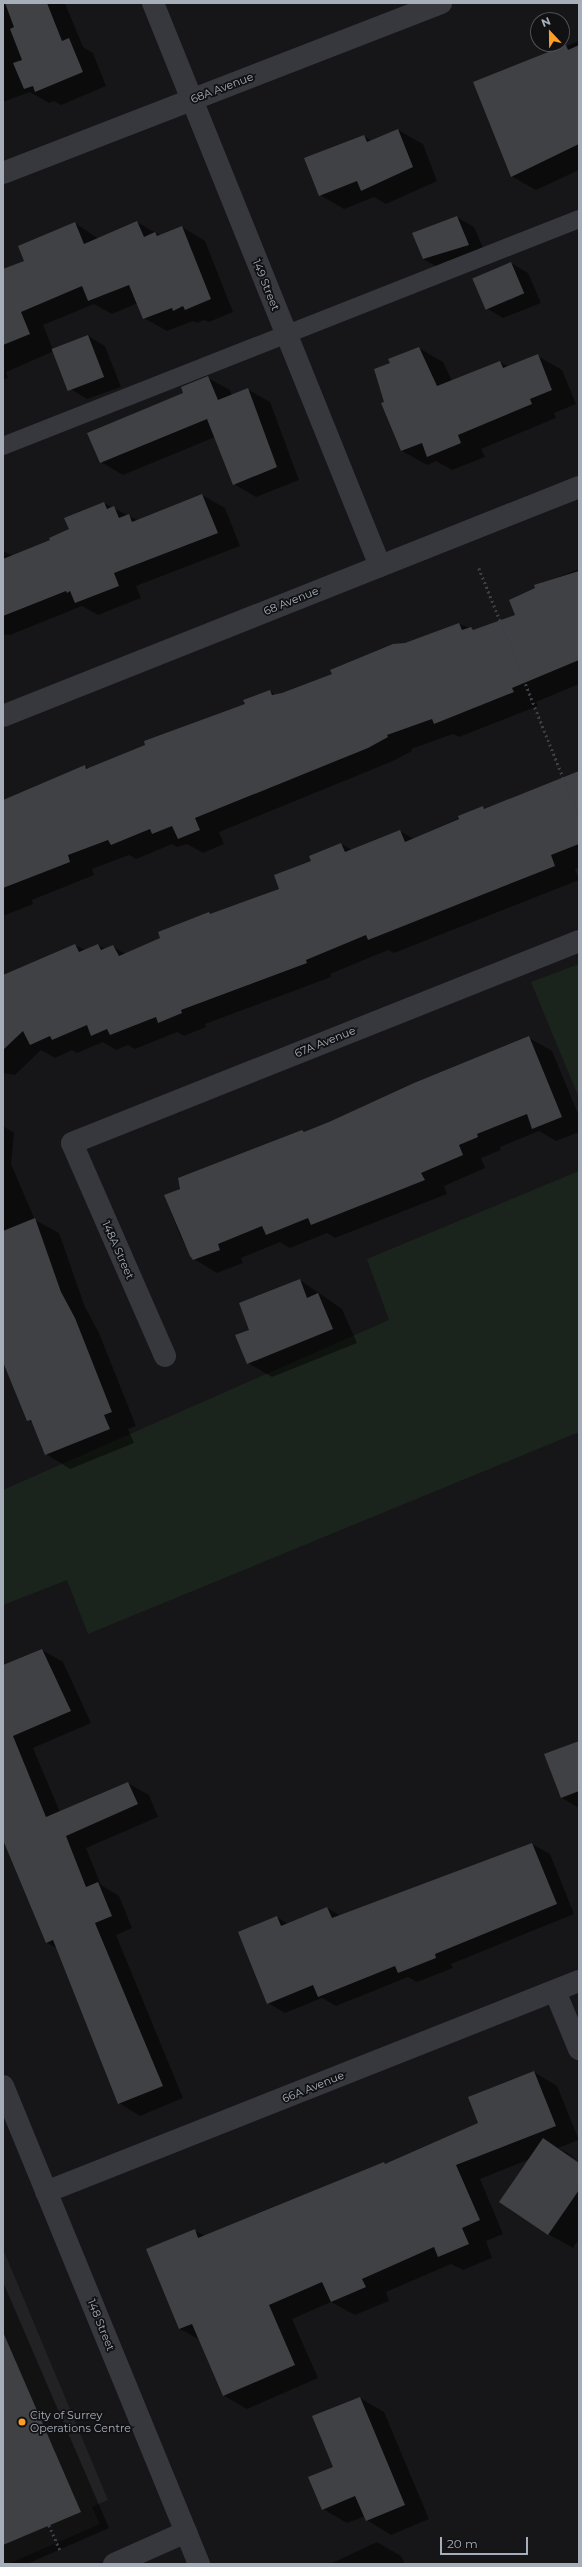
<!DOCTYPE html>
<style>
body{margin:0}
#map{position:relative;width:582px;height:2567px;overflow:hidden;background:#161618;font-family:Montserrat,sans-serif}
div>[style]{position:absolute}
.built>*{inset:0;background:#222225}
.green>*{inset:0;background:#1b241c}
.shadow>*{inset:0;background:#0007}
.building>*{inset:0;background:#404145;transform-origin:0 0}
.path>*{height:2.5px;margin-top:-1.25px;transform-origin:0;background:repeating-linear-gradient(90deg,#3c3f45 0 2px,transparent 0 5px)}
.service>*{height:18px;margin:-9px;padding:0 9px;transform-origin:9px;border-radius:9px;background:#36383d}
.minor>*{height:22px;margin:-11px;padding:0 11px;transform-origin:11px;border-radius:11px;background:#36383d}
.tertiary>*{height:22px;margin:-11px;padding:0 11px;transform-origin:11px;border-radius:11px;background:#36383d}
.dots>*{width:11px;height:11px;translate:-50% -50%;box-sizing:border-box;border:2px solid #111113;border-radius:50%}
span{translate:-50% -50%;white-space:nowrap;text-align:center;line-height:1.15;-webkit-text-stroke:3.5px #111113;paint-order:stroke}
.street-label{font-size:11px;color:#a6aeb9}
.poi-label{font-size:11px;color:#a6aeb9}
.left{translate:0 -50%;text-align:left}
.frame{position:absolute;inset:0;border:4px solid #a6aeb9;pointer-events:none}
.north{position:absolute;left:530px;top:12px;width:40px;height:40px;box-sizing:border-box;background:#111113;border:1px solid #4d5055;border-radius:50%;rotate:338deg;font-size:11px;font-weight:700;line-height:16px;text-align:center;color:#a6aeb9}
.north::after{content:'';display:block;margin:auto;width:14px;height:18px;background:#ff9e27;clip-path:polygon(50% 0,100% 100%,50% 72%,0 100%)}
.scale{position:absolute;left:440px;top:2537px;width:88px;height:18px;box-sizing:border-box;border:2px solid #a6aeb9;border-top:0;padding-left:5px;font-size:12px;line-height:14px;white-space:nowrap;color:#a6aeb9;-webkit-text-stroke:3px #111113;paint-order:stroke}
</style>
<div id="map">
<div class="built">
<i style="clip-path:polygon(3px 2249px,108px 2500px,92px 2507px,100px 2524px,8px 2564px,3px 2564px)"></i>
</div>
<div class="green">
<i style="clip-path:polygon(579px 964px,579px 1098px,531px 982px)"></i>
<i style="clip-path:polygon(579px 1171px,579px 1432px,88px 1634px,67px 1580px,3px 1605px,3px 1490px,389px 1320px,367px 1259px)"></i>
</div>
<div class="shadow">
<i style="clip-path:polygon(3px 3px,65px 3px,83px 47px,93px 53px,106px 86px,61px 105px,54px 101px,49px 103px,30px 92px,3px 102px)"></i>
<i style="clip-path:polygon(579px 41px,579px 170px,536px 190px,511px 176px,474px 83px)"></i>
<i style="clip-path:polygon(398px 130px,423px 144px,437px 181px,386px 204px,374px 197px,344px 209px,320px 195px,364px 136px,372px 141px)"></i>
<i style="clip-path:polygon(457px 217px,474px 227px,486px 255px,441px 269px,423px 259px)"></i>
<i style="clip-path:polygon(137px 222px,161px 236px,182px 227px,205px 241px,233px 312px,209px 322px,204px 320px,197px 323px,193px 321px,167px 331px,144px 318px,138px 303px,112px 314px,94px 304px,43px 325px,53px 350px,88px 336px,105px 346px,121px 387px,87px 399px,69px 388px,54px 351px,6px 372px,8px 378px,3px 380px,3px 270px,25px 261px,75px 223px,99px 239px)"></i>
<i style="clip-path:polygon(511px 263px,528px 273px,541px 303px,503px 318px,486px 308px)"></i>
<i style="clip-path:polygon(419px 348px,443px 362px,452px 381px,500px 362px,509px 367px,538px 356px,562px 370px,576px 404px,554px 413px,556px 418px,481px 449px,485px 457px,452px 470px,436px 461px,427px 465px,402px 451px,383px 404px,385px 403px,391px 363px)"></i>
<i style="clip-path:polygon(208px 378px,230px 390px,232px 395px,247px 389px,270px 402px,299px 480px,256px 497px,234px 484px,215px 437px,123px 475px,101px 462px,185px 394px)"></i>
<i style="clip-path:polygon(202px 495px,225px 508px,240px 546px,136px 586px,141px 598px,98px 615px,82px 606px,10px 635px,3px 634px,3px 551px,13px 556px,52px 541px,70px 530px,104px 503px,139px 521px)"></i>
<i style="clip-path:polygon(579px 569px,579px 684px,536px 702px,538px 706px,459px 737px,453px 734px,411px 749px,412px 751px,393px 761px,219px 832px,224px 844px,203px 853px,187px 844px,177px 847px,172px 844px,136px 859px,129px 855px,92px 869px,94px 875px,32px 900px,33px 904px,3px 916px,3px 800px,85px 766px,89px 769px,246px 705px,270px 691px,276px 695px,282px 694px,459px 624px,475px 630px,516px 615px,537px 588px,535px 586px)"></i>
<i style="clip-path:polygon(579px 772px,579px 868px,575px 869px,579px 880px,394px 953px,388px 950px,330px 974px,331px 977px,205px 1024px,206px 1027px,184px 1036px,177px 1032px,135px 1049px,128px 1045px,116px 1050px,103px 1042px,77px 1053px,72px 1050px,55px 1058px,41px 1050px,15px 1075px,3px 1073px,3px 978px,75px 945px,85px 950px,98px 945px,105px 949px,112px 946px,125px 954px,162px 939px,209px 913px,212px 915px,280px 890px,312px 861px,341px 844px,352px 850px,400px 831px,414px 839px,483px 807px,486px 809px)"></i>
<i style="clip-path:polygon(529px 1038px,552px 1051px,579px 1116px,579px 1132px,556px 1141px,539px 1131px,500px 1147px,501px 1150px,481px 1158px,485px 1168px,444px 1186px,447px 1194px,335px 1238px,327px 1233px,290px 1248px,280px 1242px,241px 1258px,243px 1263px,217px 1273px,194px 1259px,181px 1238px,165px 1196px,302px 1131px,306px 1133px)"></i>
<i style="clip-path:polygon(3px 1126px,14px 1133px,11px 1164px,35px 1220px,59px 1233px,85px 1307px,99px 1333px,136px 1426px,128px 1429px,134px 1443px,70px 1469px,46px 1454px,33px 1423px,28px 1420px,3px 1357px)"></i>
<i style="clip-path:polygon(300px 1280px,342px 1309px,357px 1343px,272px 1377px,248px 1363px,251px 1330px)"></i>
<i style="clip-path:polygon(42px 1650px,63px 1662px,91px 1723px,33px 1748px,60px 1812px,128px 1783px,149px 1795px,158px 1817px,86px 1848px,101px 1885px,119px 1896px,132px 1928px,116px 1935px,183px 2098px,140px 2116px,119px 2103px,58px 1949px,46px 1942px,3px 1822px,3px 1666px)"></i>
<i style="clip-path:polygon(579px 1742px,579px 1808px,562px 1798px)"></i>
<i style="clip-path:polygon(532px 1844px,550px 1854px,574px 1914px,451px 1964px,453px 1968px,417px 1982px,408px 1977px,336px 2006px,322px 1998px,285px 2013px,268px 2003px,277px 1917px,288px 1924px,327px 1908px,341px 1916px)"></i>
<i style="clip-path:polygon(534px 2072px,557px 2086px,579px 2140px,558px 2148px,568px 2153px,579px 2161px,566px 2153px,579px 2164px,579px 2239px,573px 2248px,548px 2234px,530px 2159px,480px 2179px,503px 2234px,486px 2241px,492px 2258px,463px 2270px,451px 2264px,386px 2292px,389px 2301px,355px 2315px,331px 2302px,292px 2319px,318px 2378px,247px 2409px,223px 2395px,200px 2340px,180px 2329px,194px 2230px,205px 2236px,384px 2163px,387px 2164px,480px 2124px)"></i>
<i style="clip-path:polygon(3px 2282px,109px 2528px,27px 2564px,3px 2564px)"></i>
<i style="clip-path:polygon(360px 2398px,384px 2412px,429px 2519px,391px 2535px,367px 2520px,365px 2516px,347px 2523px,323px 2509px,334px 2467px)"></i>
<i style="clip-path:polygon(377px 2542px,401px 2556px,405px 2564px,330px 2564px)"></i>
</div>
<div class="building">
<i style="clip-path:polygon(5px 3px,47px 3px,62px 41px,69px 38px,83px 72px,35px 92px,33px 86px,24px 89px,13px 63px,22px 60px,10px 29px,14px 27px)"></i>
<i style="clip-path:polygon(566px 45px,568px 50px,579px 45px,579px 144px,511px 177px,473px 82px)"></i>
<i style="clip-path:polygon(398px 129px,413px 167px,361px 191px,357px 181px,319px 196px,304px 158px,364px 135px,367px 142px)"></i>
<i style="clip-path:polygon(457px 216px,469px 245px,423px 259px,412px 233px)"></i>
<i style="clip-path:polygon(137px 221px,144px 237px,155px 232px,157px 236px,182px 226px,211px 299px,185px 310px,183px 306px,173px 311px,172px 308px,143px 319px,129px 285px,88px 301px,82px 286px,21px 312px,30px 334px,3px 345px,3px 269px,24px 261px,18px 246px,75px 222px,84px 244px)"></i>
<i style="left:511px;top:262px;width:34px;height:42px;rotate:67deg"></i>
<i style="left:88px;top:335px;width:45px;height:39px;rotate:69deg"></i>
<i style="clip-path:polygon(419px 347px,437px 386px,500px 361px,503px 368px,538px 354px,552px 390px,530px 399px,532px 404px,458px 435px,461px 443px,427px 457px,422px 443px,401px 451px,381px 403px,384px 402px,374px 369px,390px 363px,388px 359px)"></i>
<i style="clip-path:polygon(208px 376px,218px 400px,248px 388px,277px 467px,233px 485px,207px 419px,100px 463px,87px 433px,183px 393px,181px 387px)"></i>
<i style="clip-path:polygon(202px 494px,218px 533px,114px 573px,119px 586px,75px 603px,70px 591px,67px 593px,66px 591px,3px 616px,3px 559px,50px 540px,49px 538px,69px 529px,64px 518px,104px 502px,107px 509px,114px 506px,119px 518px,129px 514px,132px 522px)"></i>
<i style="clip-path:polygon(579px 571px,579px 660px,512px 688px,514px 692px,434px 724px,432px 719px,387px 735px,388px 737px,368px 748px,195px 818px,200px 830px,178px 839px,172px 826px,152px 834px,150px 829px,111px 845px,108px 840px,68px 855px,70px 862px,3px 888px,3px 800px,85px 765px,86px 769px,145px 745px,144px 741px,245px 704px,243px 700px,270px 690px,272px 695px,282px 693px,332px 674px,330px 670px,393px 644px,405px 643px,459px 623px,462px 630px,471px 627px,473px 630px,515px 615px,509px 600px,535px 588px,534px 585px)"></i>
<i style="clip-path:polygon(579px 771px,579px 844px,551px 855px,555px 866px,368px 940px,366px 935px,306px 960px,307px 963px,181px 1010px,182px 1013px,158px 1023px,156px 1017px,110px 1035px,107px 1029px,91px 1036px,87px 1025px,52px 1040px,50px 1036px,30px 1045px,23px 1031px,3px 1050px,3px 975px,75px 944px,79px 952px,98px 944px,101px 950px,113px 945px,119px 956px,160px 938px,158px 932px,209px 912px,210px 914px,279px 889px,274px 875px,311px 861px,309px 856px,341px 843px,345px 852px,400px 830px,405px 842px,459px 819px,458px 816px,483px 806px,484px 809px)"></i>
<i style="clip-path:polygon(529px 1036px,562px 1117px,532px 1129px,527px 1114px,477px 1134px,478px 1137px,459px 1145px,463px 1155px,421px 1173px,425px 1180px,311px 1225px,308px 1218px,266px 1235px,262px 1226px,218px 1244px,220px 1250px,193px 1260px,190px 1256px,164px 1195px,180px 1189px,178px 1178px,302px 1130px,304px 1132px,329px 1122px,414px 1083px)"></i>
<i style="clip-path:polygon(35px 1218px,61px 1292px,75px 1318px,112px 1412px,104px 1415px,110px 1429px,45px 1455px,31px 1420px,27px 1421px,3px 1362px,3px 1231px)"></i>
<i style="clip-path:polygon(300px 1279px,307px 1298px,318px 1293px,333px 1329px,247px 1364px,235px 1335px,249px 1330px,239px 1303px)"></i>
<i style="clip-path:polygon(42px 1649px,71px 1711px,13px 1736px,46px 1817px,128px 1782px,138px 1804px,66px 1836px,86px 1887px,98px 1882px,112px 1916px,95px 1923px,163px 2086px,118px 2104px,53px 1940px,46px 1943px,3px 1840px,3px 1665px)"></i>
<i style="clip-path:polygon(579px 1741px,579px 1791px,561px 1798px,544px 1754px)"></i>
<i style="clip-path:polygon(532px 1843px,557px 1904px,435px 1954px,436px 1958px,398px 1973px,395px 1966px,318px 1997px,313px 1985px,267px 2004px,238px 1932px,277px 1916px,281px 1926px,327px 1907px,332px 1918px)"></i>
<i style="clip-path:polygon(534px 2071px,556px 2126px,456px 2165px,480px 2220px,462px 2228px,469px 2244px,438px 2257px,434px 2247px,362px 2279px,366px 2287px,331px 2302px,322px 2282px,269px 2305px,295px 2365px,223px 2396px,192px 2324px,179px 2329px,146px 2249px,195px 2229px,198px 2238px,384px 2162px,385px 2164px,478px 2123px,468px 2097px)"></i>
<i style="clip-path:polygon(543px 2138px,579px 2163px,579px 2190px,548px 2235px,499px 2202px)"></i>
<i style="clip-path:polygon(3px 2332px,81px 2512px,3px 2545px)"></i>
<i style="clip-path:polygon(360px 2397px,405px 2505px,366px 2521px,355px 2496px,322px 2510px,308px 2477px,333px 2467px,312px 2416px)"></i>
</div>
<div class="path">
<i style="left:479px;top:568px;width:268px;rotate:68.1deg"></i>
<i style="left:49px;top:2525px;width:27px;rotate:66deg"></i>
</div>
<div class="service">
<i style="left:3px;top:446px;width:619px;rotate:-21.51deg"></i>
</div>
<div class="minor">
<i style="left:153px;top:3px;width:607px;rotate:68.04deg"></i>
<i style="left:3px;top:173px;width:470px;rotate:-21.2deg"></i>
<i style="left:165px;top:1356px;width:232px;rotate:-113.6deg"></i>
<i style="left:72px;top:1143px;width:546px;rotate:-21.72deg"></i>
<i style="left:555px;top:1991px;width:63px;rotate:67.5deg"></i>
<i style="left:46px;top:2192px;width:573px;rotate:-21.6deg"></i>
<i style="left:114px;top:2564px;width:79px;rotate:-24deg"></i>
</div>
<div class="tertiary">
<i style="left:3px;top:716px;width:620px;rotate:-21.68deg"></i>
<i style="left:3px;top:2086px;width:517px;rotate:67.7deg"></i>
</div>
<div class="dots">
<i style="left:22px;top:2422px;background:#ff9e27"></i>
</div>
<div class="street-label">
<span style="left:222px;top:88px;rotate:-21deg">68A Avenue</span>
<span style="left:266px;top:285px;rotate:68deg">149 Street</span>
<span style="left:291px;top:601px;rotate:-22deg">68 Avenue</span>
<span style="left:325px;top:1042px;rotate:-22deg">67A Avenue</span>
<span style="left:118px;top:1250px;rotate:66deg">148A Street</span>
<span style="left:313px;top:2087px;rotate:-22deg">66A Avenue</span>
<span style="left:101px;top:2325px;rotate:68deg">148 Street</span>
</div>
<div class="poi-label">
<span class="left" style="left:30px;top:2422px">City of Surrey<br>Operations Centre</span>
</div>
<div class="frame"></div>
<div class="north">N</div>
<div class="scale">20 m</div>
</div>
